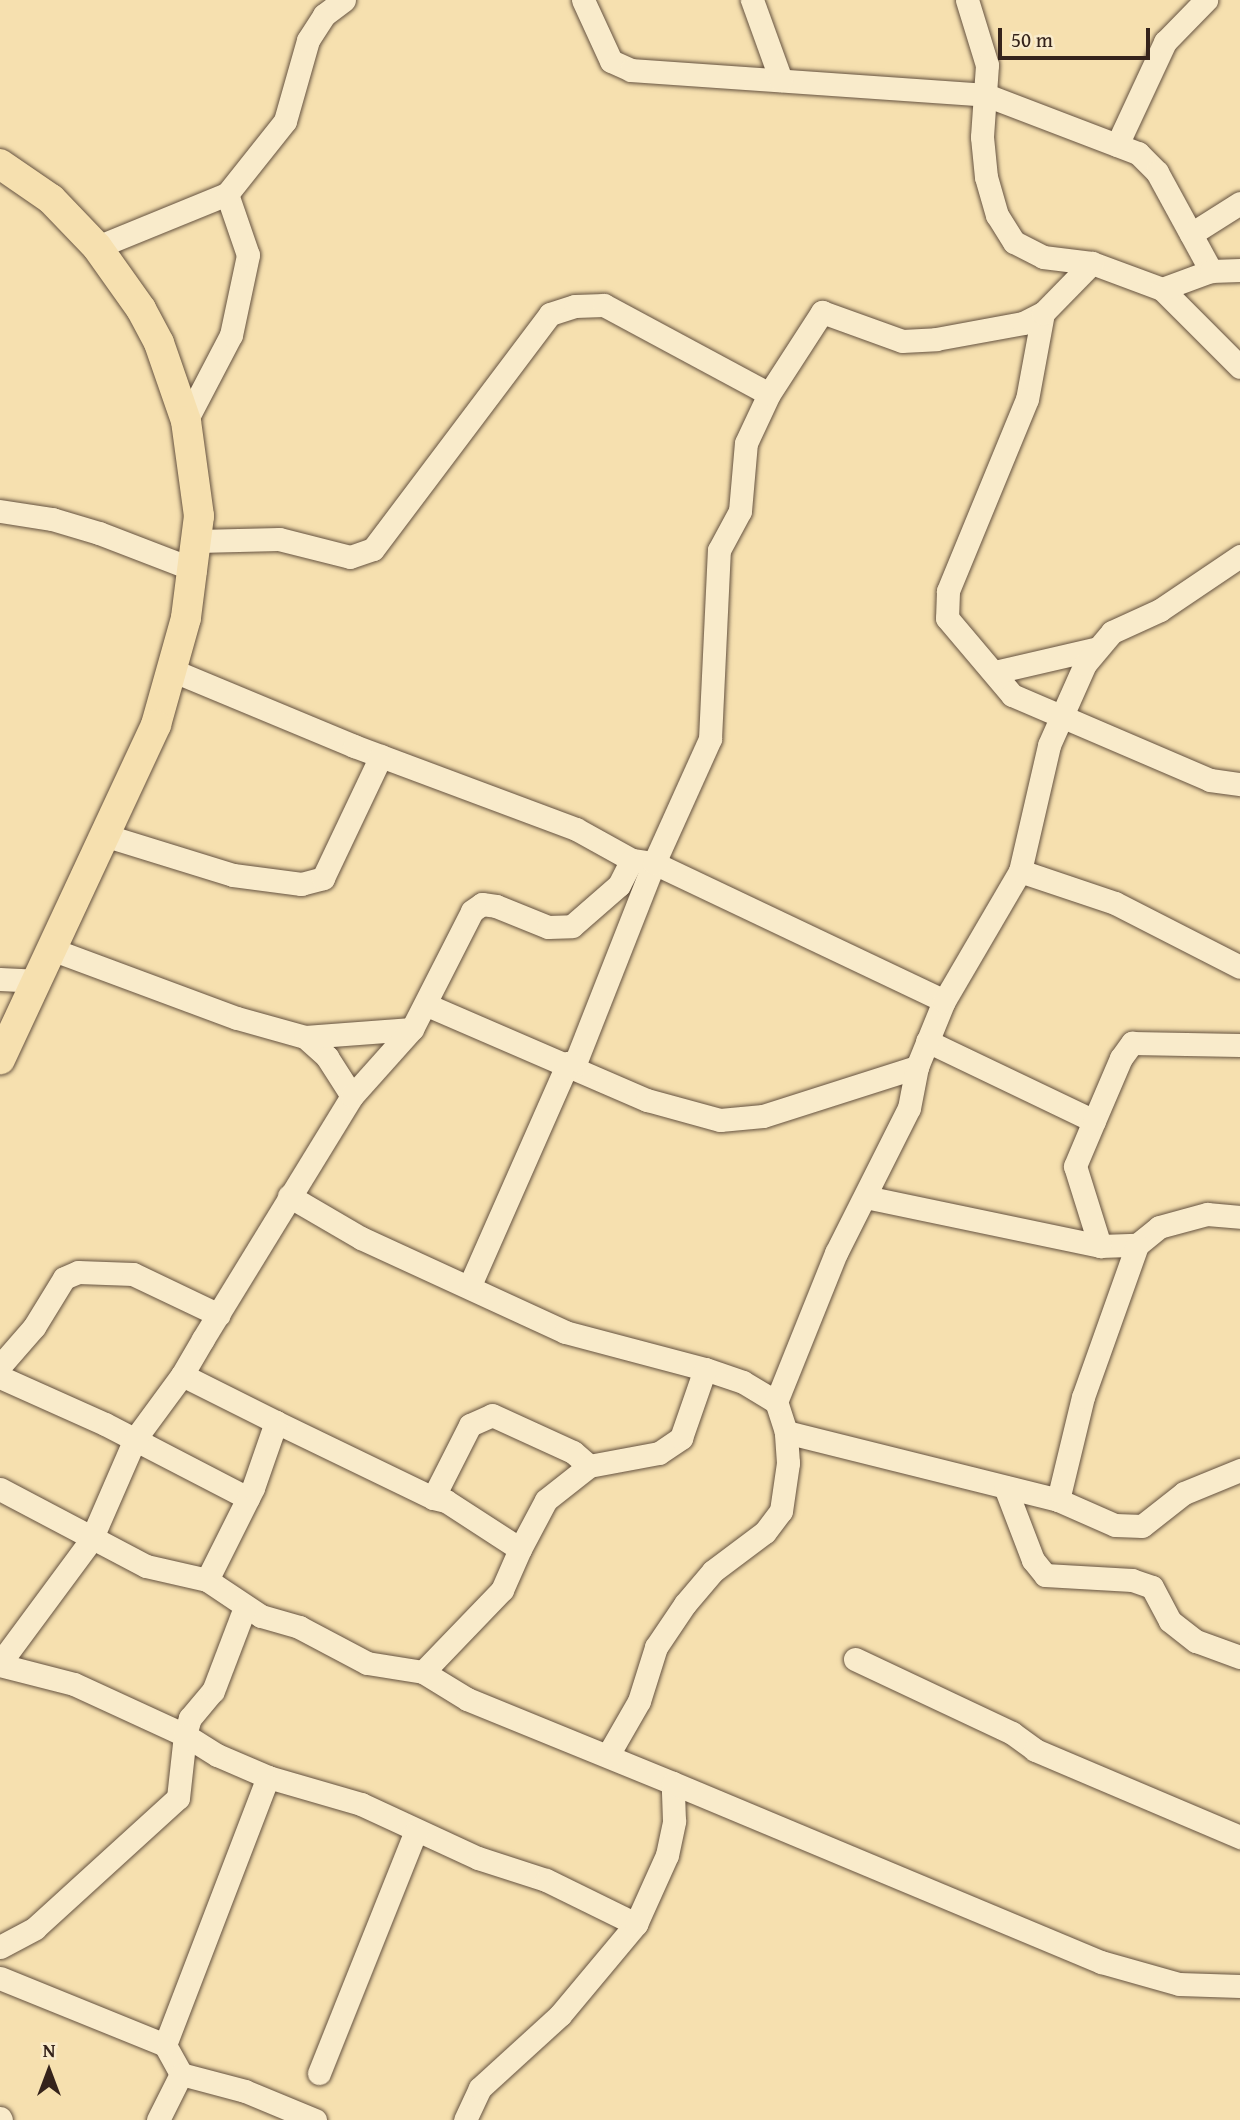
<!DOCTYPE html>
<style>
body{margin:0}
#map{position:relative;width:1240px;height:2120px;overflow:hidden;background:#f6e0af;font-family:"Gentium Book Plus",serif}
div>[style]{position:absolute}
.roads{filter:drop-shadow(0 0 2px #655240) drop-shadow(0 0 2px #655240)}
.minor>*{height:23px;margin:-11.5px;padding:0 11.5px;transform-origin:11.5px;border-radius:11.5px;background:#f9ebcb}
.major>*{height:30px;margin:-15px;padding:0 15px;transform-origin:15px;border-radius:15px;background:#f6e0af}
span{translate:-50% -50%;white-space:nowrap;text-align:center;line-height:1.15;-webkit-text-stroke:6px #f9ebcb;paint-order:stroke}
.north{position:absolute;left:14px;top:2036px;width:70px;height:70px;-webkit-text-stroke:5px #f9ebcb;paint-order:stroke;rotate:0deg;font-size:19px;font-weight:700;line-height:28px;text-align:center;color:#35231b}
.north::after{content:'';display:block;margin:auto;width:24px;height:32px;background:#35231b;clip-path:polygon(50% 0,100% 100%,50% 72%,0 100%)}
.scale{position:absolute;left:998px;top:28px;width:152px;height:32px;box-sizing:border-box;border:4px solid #35231b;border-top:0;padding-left:9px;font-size:21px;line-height:24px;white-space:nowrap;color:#35231b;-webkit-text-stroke:5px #f9ebcb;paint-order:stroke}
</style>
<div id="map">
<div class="roads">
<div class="minor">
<i style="left:583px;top:0;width:67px;rotate:65.3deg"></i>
<i style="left:611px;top:61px;width:22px;rotate:24deg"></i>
<i style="left:631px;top:70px;width:356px;rotate:4deg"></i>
<i style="left:986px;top:95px;width:163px;rotate:20.9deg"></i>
<i style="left:1138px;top:153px;width:27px;rotate:45deg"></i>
<i style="left:1157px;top:172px;width:113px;rotate:61.4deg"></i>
<i style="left:752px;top:0;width:85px;rotate:70.1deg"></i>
<i style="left:967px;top:0;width:68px;rotate:72.9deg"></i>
<i style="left:987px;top:65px;width:72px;rotate:94deg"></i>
<i style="left:982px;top:137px;width:40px;rotate:84.3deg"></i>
<i style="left:986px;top:177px;width:40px;rotate:74deg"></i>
<i style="left:997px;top:215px;width:32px;rotate:58deg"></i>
<i style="left:1014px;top:242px;width:33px;rotate:27deg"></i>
<i style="left:1043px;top:257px;width:49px;rotate:7deg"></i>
<i style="left:1092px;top:263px;width:75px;rotate:20.4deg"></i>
<i style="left:1162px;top:289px;width:110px;rotate:45deg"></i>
<i style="left:1117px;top:145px;width:114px;rotate:-65deg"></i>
<i style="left:1165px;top:42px;width:59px;rotate:-45.7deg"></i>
<i style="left:1191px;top:234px;width:58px;rotate:-32.3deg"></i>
<i style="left:97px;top:247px;width:140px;rotate:-22.2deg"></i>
<i style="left:1162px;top:289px;width:52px;rotate:-20.2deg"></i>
<i style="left:1211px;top:271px;width:29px;rotate:-2deg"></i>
<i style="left:1043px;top:313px;width:87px;rotate:100.5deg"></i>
<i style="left:1027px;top:399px;width:208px;rotate:112.4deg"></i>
<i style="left:948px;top:591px;width:27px;rotate:92deg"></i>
<i style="left:947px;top:618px;width:101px;rotate:49.8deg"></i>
<i style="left:1012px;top:695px;width:215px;rotate:23.2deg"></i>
<i style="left:1210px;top:780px;width:30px;rotate:8deg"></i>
<i style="left:186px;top:421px;width:97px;rotate:-62.4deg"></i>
<i style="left:231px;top:335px;width:82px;rotate:-78deg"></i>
<i style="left:248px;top:255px;width:65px;rotate:-109deg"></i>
<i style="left:227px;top:194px;width:93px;rotate:-51.5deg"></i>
<i style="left:285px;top:121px;width:84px;rotate:-74.1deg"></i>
<i style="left:308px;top:40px;width:30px;rotate:-57deg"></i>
<i style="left:324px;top:15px;width:25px;rotate:-37deg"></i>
<i style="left:0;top:511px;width:53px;rotate:8.7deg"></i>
<i style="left:52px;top:519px;width:49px;rotate:16.6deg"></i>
<i style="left:99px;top:533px;width:103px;rotate:21.1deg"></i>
<i style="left:198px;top:541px;width:81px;rotate:-1.4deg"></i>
<i style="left:279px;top:539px;width:73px;rotate:14.2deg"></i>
<i style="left:350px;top:557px;width:24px;rotate:-19deg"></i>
<i style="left:373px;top:549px;width:294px;rotate:-53deg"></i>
<i style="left:550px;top:314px;width:26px;rotate:-18deg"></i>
<i style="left:575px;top:306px;width:29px;rotate:-2deg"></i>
<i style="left:604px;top:305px;width:187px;rotate:28.3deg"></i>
<i style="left:174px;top:671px;width:195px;rotate:22.6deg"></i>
<i style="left:354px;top:746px;width:237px;rotate:20.5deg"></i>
<i style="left:576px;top:829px;width:64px;rotate:29deg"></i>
<i style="left:632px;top:860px;width:22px;rotate:8deg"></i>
<i style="left:654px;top:863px;width:321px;rotate:25.4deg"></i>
<i style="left:995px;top:672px;width:103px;rotate:-13deg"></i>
<i style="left:107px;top:836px;width:132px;rotate:17.2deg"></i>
<i style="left:233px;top:875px;width:69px;rotate:7.5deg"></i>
<i style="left:301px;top:884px;width:23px;rotate:-15deg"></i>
<i style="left:323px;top:878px;width:135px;rotate:-64.6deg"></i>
<i style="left:1020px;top:871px;width:100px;rotate:18.6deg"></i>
<i style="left:1115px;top:903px;width:140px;rotate:27.1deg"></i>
<i style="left:51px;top:949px;width:198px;rotate:20.4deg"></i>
<i style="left:237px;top:1018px;width:71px;rotate:15.6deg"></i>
<i style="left:305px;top:1037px;width:30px;rotate:42deg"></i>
<i style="left:327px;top:1057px;width:46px;rotate:57.3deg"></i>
<i style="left:0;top:979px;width:35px;rotate:3deg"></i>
<i style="left:427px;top:1005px;width:240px;rotate:23.4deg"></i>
<i style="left:647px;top:1100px;width:76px;rotate:15.3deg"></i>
<i style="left:720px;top:1120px;width:43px;rotate:-5.3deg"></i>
<i style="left:763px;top:1116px;width:162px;rotate:-17.7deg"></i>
<i style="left:305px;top:1037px;width:107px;rotate:-4.3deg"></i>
<i style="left:927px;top:1041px;width:185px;rotate:25.6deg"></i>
<i style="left:1094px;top:1121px;width:49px;rotate:112.9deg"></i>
<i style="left:1075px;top:1166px;width:84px;rotate:72.6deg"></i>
<i style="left:1100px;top:1246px;width:37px;rotate:-2deg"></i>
<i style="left:1137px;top:1245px;width:28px;rotate:-39deg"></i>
<i style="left:1159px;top:1227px;width:50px;rotate:-15.2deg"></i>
<i style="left:1207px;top:1214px;width:33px;rotate:5deg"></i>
<i style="left:574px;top:1066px;width:218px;rotate:-68.5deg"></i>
<i style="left:654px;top:863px;width:136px;rotate:-65.7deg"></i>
<i style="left:710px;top:739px;width:189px;rotate:-87.3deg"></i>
<i style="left:719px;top:550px;width:44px;rotate:-61.7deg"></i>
<i style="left:740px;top:511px;width:68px;rotate:-85deg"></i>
<i style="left:746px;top:443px;width:54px;rotate:-64.9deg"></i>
<i style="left:769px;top:394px;width:98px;rotate:-57.1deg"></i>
<i style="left:822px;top:312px;width:85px;rotate:19.9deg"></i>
<i style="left:902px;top:341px;width:34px;rotate:-3deg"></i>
<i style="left:936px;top:339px;width:88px;rotate:-10.4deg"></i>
<i style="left:1023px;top:323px;width:22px;rotate:-27deg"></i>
<i style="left:1043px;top:313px;width:70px;rotate:-45.6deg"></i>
<i style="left:1094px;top:1121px;width:69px;rotate:-66.8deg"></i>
<i style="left:1121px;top:1058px;width:19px;rotate:-54deg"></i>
<i style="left:1132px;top:1043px;width:108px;rotate:1.1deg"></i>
<i style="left:289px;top:1196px;width:83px;rotate:30.3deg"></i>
<i style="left:361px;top:1238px;width:225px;rotate:24.7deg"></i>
<i style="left:565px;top:1332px;width:145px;rotate:14.8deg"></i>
<i style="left:705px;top:1369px;width:40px;rotate:18.9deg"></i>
<i style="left:743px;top:1382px;width:39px;rotate:31deg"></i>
<i style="left:866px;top:1197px;width:239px;rotate:11.8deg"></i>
<i style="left:470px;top:1285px;width:243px;rotate:-66.2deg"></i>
<i style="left:0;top:1366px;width:52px;rotate:-48.9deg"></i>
<i style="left:34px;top:1327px;width:57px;rotate:-58.5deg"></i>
<i style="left:64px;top:1278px;width:15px;rotate:-23deg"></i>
<i style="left:78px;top:1272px;width:55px;rotate:2.1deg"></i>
<i style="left:133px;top:1274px;width:95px;rotate:25.5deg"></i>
<i style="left:0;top:1377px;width:115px;rotate:24.1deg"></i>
<i style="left:105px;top:1424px;width:161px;rotate:27.4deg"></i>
<i style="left:276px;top:1422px;width:174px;rotate:25.8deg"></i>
<i style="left:433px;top:1498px;width:82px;rotate:-63.1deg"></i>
<i style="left:470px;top:1425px;width:24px;rotate:-24deg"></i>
<i style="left:492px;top:1415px;width:89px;rotate:24.6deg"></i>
<i style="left:573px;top:1452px;width:21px;rotate:41deg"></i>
<i style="left:786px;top:1432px;width:280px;rotate:14deg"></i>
<i style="left:1058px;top:1500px;width:62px;rotate:23.7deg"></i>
<i style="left:1115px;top:1525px;width:27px;rotate:2deg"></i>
<i style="left:1142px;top:1526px;width:53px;rotate:-38.2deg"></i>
<i style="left:1184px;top:1493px;width:61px;rotate:-22.3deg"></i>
<i style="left:1005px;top:1487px;width:78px;rotate:69deg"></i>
<i style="left:1033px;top:1560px;width:19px;rotate:51deg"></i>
<i style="left:1045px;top:1575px;width:87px;rotate:3.3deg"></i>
<i style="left:1132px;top:1580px;width:21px;rotate:19deg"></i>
<i style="left:1152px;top:1587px;width:38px;rotate:62deg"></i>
<i style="left:1170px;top:1621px;width:33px;rotate:38deg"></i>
<i style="left:1196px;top:1641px;width:47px;rotate:20deg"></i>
<i style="left:0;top:1489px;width:165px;rotate:27.8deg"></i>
<i style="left:146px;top:1566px;width:63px;rotate:12.9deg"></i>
<i style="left:207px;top:1580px;width:65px;rotate:33.7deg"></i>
<i style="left:261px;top:1616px;width:40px;rotate:16deg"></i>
<i style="left:299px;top:1627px;width:77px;rotate:27.9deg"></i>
<i style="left:367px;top:1663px;width:57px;rotate:9.1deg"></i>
<i style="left:423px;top:1672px;width:52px;rotate:31.5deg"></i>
<i style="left:467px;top:1699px;width:222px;rotate:22.2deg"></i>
<i style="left:1058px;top:1500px;width:106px;rotate:-76.4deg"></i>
<i style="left:1083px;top:1397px;width:161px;rotate:-70.4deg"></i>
<i style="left:520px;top:1549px;width:55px;rotate:-62deg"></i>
<i style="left:546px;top:1500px;width:55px;rotate:-38.3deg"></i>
<i style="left:589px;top:1466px;width:71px;rotate:-10.5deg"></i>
<i style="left:659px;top:1453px;width:27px;rotate:-34deg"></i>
<i style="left:681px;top:1438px;width:73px;rotate:-70.8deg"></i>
<i style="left:207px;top:1580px;width:103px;rotate:-63.4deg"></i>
<i style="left:253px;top:1488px;width:70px;rotate:-70.8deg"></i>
<i style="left:276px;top:1422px;width:105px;rotate:-153.4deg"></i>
<i style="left:182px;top:1375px;width:42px;rotate:-59.7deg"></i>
<i style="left:203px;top:1339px;width:285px;rotate:-58.5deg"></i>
<i style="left:352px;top:1096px;width:90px;rotate:-48.2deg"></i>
<i style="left:412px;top:1029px;width:132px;rotate:-63deg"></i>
<i style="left:472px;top:911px;width:12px;rotate:-35deg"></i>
<i style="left:482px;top:904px;width:14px;rotate:8deg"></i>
<i style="left:496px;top:906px;width:56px;rotate:22deg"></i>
<i style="left:548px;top:927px;width:24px;rotate:-2deg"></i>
<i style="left:572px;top:926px;width:62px;rotate:-41.1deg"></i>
<i style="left:619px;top:885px;width:28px;rotate:-63deg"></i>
<i style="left:855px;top:1659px;width:174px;rotate:25.2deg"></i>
<i style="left:1012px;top:1733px;width:29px;rotate:36deg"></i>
<i style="left:1035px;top:1750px;width:223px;rotate:23deg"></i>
<i style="left:0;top:1663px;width:153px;rotate:-53.5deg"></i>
<i style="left:91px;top:1540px;width:110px;rotate:-66.5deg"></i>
<i style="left:135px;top:1439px;width:79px;rotate:-53.7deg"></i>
<i style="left:0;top:1665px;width:76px;rotate:14.4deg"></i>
<i style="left:74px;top:1684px;width:122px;rotate:24.7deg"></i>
<i style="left:185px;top:1735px;width:18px;rotate:-74deg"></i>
<i style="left:190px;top:1718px;width:35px;rotate:-50deg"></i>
<i style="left:213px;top:1691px;width:90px;rotate:-69.1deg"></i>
<i style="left:423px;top:1672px;width:114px;rotate:-46.1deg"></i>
<i style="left:502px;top:1590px;width:45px;rotate:-66.3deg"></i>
<i style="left:520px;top:1549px;width:88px;rotate:-147deg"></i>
<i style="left:446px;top:1501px;width:13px;rotate:-167deg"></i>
<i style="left:608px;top:1755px;width:62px;rotate:-60.1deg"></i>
<i style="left:639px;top:1701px;width:57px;rotate:-72.5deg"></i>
<i style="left:656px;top:1647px;width:52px;rotate:-56deg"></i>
<i style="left:685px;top:1604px;width:43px;rotate:-49.7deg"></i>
<i style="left:713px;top:1571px;width:65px;rotate:-36.9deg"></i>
<i style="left:765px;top:1532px;width:26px;rotate:-53deg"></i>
<i style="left:781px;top:1511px;width:49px;rotate:-81.7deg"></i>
<i style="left:788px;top:1463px;width:31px;rotate:-94deg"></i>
<i style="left:786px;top:1432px;width:32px;rotate:-108deg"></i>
<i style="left:776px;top:1402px;width:161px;rotate:-68.1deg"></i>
<i style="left:836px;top:1253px;width:162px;rotate:-63.3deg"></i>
<i style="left:909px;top:1108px;width:42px;rotate:-79deg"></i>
<i style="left:917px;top:1067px;width:71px;rotate:-67.8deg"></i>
<i style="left:944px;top:1001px;width:151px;rotate:-59.7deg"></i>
<i style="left:1020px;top:871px;width:129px;rotate:-77deg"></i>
<i style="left:1049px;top:745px;width:89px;rotate:-66deg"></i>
<i style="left:1085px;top:664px;width:42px;rotate:-49.8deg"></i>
<i style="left:1112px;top:632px;width:53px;rotate:-24.6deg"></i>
<i style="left:1160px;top:610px;width:97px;rotate:-34deg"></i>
<i style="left:0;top:1947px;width:40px;rotate:-28deg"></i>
<i style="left:35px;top:1928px;width:193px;rotate:-42.3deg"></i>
<i style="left:178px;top:1798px;width:63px;rotate:-83.7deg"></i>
<i style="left:185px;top:1735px;width:38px;rotate:32deg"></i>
<i style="left:217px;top:1755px;width:56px;rotate:23.3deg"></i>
<i style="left:0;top:1978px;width:178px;rotate:22.1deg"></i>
<i style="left:165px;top:2045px;width:33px;rotate:61deg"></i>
<i style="left:181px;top:2074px;width:66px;rotate:14.9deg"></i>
<i style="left:245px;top:2091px;width:76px;rotate:22.5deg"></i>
<i style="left:165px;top:2045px;width:287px;rotate:-69deg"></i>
<i style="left:268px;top:1777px;width:97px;rotate:16.2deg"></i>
<i style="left:361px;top:1804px;width:129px;rotate:24.8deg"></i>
<i style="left:478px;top:1858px;width:71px;rotate:17.9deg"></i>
<i style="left:546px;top:1880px;width:100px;rotate:26.1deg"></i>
<i style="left:319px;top:2073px;width:261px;rotate:-68.2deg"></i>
<i style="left:0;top:2118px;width:2px;rotate:63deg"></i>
<i style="left:158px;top:2120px;width:51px;rotate:-63.4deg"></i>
<i style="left:465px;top:2120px;width:35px;rotate:-65deg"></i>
<i style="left:480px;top:2088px;width:108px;rotate:-42.4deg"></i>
<i style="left:560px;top:2015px;width:119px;rotate:-50.1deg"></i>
<i style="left:636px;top:1924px;width:76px;rotate:-65.8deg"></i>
<i style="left:667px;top:1855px;width:35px;rotate:-78deg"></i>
<i style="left:674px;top:1821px;width:38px;rotate:-92deg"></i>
<i style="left:673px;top:1783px;width:464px;rotate:22.7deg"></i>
<i style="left:1101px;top:1962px;width:81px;rotate:15.8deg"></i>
<i style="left:1179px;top:1984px;width:61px;rotate:1.9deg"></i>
</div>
<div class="major">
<i style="left:0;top:164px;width:62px;rotate:34.5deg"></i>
<i style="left:51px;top:199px;width:66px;rotate:46.2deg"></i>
<i style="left:97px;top:247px;width:76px;rotate:54.6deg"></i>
<i style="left:141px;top:309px;width:38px;rotate:62deg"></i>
<i style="left:159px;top:343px;width:83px;rotate:70.9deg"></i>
<i style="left:186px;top:421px;width:96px;rotate:82.2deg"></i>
<i style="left:199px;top:516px;width:103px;rotate:97.3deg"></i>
<i style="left:186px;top:618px;width:111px;rotate:105.7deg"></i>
<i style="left:156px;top:725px;width:369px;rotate:115deg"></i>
</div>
</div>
<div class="north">N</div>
<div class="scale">50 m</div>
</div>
